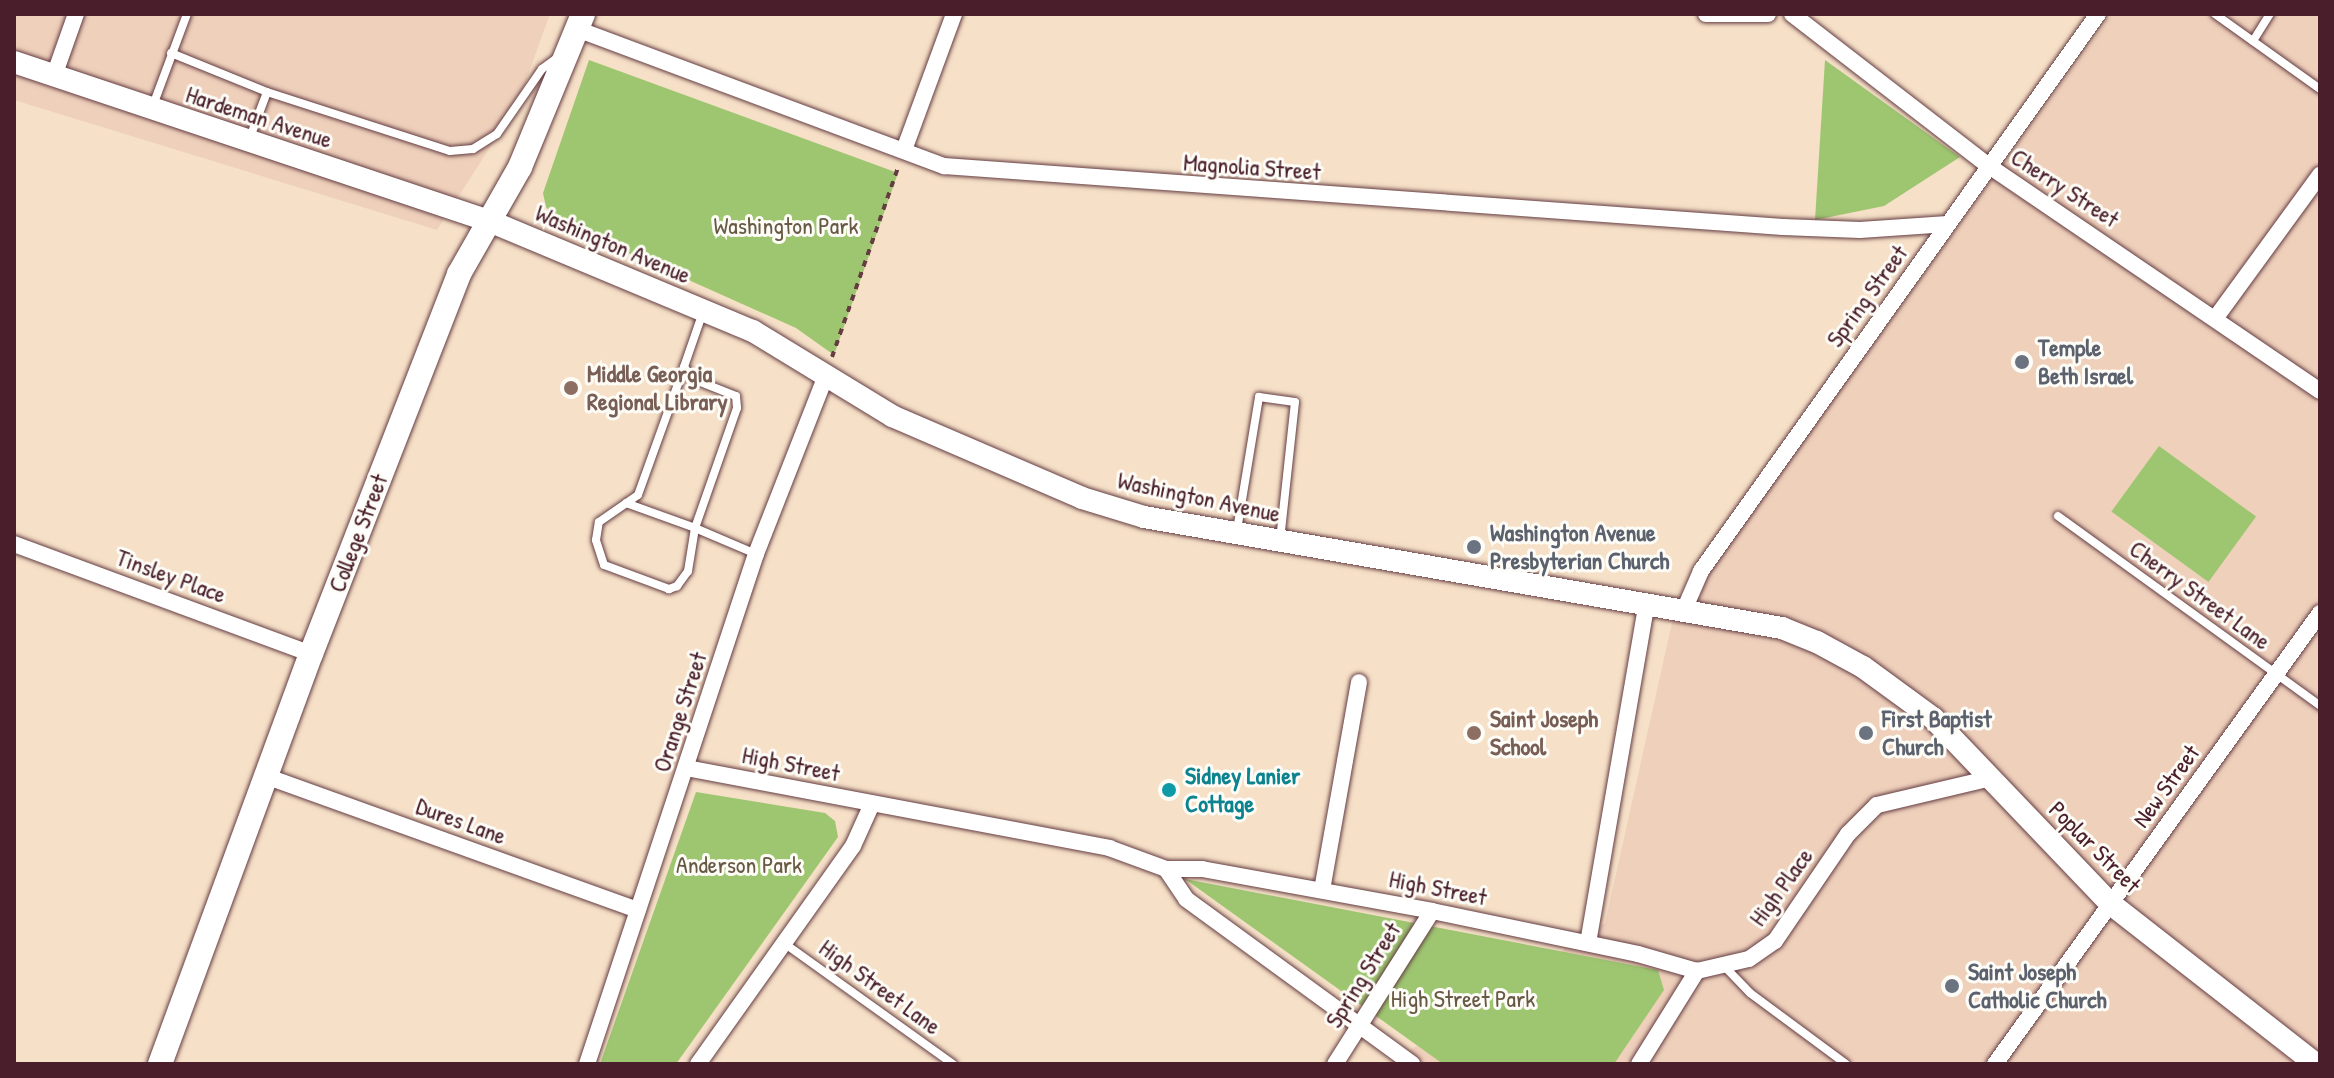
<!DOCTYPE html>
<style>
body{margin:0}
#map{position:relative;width:2334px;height:1078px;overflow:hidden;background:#f6e0c7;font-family:"Patrick Hand",sans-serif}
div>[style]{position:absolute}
.built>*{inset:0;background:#efd0bb}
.green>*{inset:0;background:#9ec671;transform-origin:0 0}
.path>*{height:4px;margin-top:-2px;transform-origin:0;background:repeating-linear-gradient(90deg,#643c42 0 6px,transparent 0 12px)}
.roads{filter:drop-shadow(0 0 2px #643c42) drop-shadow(0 0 2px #643c42)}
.lane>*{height:8px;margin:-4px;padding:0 4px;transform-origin:4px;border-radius:4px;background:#fff}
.street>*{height:16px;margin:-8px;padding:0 8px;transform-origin:8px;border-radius:8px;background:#fff}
.secondary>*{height:22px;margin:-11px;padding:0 11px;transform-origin:11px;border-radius:11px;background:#fff}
.primary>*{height:24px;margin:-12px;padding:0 12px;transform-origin:12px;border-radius:12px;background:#fff}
.dots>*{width:22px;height:22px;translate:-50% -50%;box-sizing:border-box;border:4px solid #fdfcf7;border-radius:50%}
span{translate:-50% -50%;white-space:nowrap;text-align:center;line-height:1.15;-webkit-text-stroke:6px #fdfcf7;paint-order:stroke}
.street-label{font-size:24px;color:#4a1f2b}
.park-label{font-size:24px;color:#675944}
.worship-label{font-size:24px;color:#5b616d;font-weight:700}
.left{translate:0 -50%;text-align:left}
.education-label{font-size:24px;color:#785e54;font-weight:700}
.culture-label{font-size:24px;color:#0d838f;font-weight:700}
.frame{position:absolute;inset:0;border:16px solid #4a1f2b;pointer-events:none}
</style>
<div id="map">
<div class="built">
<i style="clip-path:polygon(14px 14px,550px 14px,517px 105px,437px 230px,14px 100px)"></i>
<i style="clip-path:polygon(2112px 14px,2320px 14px,2320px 1064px,1389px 1064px,1605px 923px,1672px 623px)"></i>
</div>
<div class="green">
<i style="clip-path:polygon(589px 60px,898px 173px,834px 355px,796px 328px,559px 222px,546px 207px,543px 193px)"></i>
<i style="clip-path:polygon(1825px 60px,1960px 157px,1884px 206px,1815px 220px)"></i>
<i style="left:2159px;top:446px;width:120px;height:81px;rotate:36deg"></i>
<i style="clip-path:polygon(696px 792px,825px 813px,835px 821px,838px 837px,676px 1064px,600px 1064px)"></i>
<i style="clip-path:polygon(1185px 879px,1658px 970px,1664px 990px,1614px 1064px,1443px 1064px)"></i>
</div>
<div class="path">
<i style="left:832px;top:357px;width:203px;rotate:-70.8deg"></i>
</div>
<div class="roads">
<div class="lane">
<i style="left:2215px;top:14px;width:129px;rotate:35.5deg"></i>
<i style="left:2253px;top:41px;width:32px;rotate:-58deg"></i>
<i style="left:171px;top:53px;width:104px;rotate:22.1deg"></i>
<i style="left:267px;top:92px;width:192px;rotate:17.9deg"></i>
<i style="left:450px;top:151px;width:23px;rotate:-5deg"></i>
<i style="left:473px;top:149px;width:28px;rotate:-32deg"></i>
<i style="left:497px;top:134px;width:79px;rotate:-55.3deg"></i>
<i style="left:542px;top:69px;width:19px;rotate:-36deg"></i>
<i style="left:152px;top:108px;width:100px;rotate:-69.6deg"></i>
<i style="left:249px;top:140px;width:51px;rotate:-69.4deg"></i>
<i style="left:703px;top:312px;width:58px;rotate:109.1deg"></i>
<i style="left:684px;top:367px;width:15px;rotate:53deg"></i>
<i style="left:693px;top:379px;width:46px;rotate:21.6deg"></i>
<i style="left:736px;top:396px;width:12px;rotate:85deg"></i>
<i style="left:737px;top:408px;width:127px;rotate:109.3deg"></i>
<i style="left:695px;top:528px;width:66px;rotate:23.1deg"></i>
<i style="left:626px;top:503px;width:73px;rotate:19.9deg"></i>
<i style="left:695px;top:528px;width:44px;rotate:99.2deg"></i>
<i style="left:688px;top:571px;width:19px;rotate:126deg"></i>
<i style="left:677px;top:586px;width:9px;rotate:159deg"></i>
<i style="left:669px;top:589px;width:69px;rotate:-159.7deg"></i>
<i style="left:604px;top:565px;width:26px;rotate:-108deg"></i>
<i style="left:596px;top:540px;width:18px;rotate:-81deg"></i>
<i style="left:599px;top:522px;width:47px;rotate:-34.7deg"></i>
<i style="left:638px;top:495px;width:136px;rotate:-70.2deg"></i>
<i style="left:2058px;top:516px;width:324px;rotate:35.9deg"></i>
<i style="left:1237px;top:530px;width:135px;rotate:-80.6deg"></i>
<i style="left:1259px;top:397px;width:36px;rotate:8deg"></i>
<i style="left:1295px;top:402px;width:138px;rotate:96.2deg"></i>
<i style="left:784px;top:943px;width:208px;rotate:35.6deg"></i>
<i style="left:1725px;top:967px;width:36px;rotate:46deg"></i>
<i style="left:1750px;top:993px;width:119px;rotate:36.5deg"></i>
</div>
<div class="street">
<i style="left:1706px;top:14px;width:62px"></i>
<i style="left:1792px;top:14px;width:249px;rotate:37.7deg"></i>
<i style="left:1989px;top:166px;width:400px;rotate:34.2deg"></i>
<i style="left:577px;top:29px;width:392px;rotate:20.5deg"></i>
<i style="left:944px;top:166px;width:841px;rotate:4.16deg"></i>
<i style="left:1783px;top:227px;width:77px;rotate:2.2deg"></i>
<i style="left:1860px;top:230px;width:88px;rotate:-3.9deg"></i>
<i style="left:54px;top:76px;width:66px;rotate:-70.5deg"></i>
<i style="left:904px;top:150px;width:145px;rotate:-69.8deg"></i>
<i style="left:2217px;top:316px;width:175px;rotate:-53.9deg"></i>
<i style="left:14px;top:544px;width:317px;rotate:20.3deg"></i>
<i style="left:1684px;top:610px;width:43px;rotate:-66.4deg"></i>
<i style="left:1701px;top:571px;width:684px;rotate:-54.52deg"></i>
<i style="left:687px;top:768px;width:430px;rotate:10.7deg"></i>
<i style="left:1109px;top:848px;width:61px;rotate:20.2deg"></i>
<i style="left:1166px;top:869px;width:36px"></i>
<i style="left:1202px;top:869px;width:234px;rotate:10.3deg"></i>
<i style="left:1432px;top:911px;width:210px;rotate:11.8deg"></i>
<i style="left:1638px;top:954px;width:61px;rotate:16.1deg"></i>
<i style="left:268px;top:777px;width:393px;rotate:19.8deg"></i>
<i style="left:1166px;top:869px;width:36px;rotate:56deg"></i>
<i style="left:1186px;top:899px;width:280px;rotate:36.1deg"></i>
<i style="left:1322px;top:890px;width:211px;rotate:-79.9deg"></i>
<i style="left:1588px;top:943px;width:345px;rotate:-80.2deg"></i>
<i style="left:587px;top:1064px;width:537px;rotate:-71.67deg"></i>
<i style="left:756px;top:554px;width:189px;rotate:-68.6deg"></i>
<i style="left:698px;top:1064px;width:267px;rotate:-54.6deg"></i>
<i style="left:853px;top:846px;width:46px;rotate:-65.7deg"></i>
<i style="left:1335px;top:1064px;width:181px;rotate:-57.6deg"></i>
<i style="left:1639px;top:1064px;width:110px;rotate:-58.1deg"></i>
<i style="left:1697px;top:971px;width:53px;rotate:-13deg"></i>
<i style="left:1749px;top:959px;width:32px;rotate:-35deg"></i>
<i style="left:1775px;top:941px;width:130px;rotate:-55.7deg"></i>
<i style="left:1848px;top:834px;width:41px;rotate:-45deg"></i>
<i style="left:1877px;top:805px;width:117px;rotate:-13.3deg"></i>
<i style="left:1995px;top:1064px;width:556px;rotate:-54.22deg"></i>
</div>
<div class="secondary">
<i style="left:14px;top:62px;width:499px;rotate:18.5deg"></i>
<i style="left:487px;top:220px;width:288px;rotate:22.7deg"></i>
<i style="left:753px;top:331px;width:163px;rotate:31.4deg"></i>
<i style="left:892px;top:416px;width:207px;rotate:23.3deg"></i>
<i style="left:1082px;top:498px;width:65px;rotate:17deg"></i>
<i style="left:1144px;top:517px;width:648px;rotate:9.87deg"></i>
<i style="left:1782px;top:628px;width:38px;rotate:22deg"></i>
<i style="left:1817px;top:642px;width:52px;rotate:28.5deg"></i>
<i style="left:1863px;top:667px;width:88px;rotate:36.2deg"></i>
<i style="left:1934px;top:719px;width:256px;rotate:46.3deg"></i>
<i style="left:2111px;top:904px;width:260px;rotate:38deg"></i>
</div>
<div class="primary">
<i style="left:160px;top:1064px;width:437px;rotate:-69.8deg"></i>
<i style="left:311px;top:654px;width:408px;rotate:-68.7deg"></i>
<i style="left:459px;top:274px;width:123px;rotate:-60.3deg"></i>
<i style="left:520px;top:167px;width:165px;rotate:-67.6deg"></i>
</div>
</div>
<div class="dots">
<i style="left:2022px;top:362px;background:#6b7280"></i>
<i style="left:571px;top:388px;background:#8d6e63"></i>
<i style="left:1474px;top:547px;background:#6b7280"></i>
<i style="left:1474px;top:733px;background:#8d6e63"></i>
<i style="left:1866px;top:733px;background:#6b7280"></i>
<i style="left:1169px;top:790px;background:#0f9aa8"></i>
<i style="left:1952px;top:986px;background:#6b7280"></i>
</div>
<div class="street-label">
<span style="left:259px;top:117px;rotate:18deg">Hardeman Avenue</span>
<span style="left:1252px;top:167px;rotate:4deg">Magnolia Street</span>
<span style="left:2065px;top:188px;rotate:33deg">Cherry Street</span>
<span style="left:613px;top:244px;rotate:23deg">Washington Avenue</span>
<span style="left:1867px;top:296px;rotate:-54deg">Spring Street</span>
<span style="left:1199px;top:497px;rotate:12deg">Washington Avenue</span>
<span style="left:358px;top:533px;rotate:-69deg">College Street</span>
<span style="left:171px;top:576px;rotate:20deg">Tinsley Place</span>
<span style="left:2200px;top:595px;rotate:36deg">Cherry Street Lane</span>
<span style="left:680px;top:712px;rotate:-72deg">Orange Street</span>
<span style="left:791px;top:764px;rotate:11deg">High Street</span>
<span style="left:2166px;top:786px;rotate:-54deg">New Street</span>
<span style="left:461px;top:821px;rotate:20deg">Dures Lane</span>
<span style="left:2095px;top:847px;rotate:45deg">Poplar Street</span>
<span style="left:1781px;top:887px;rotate:-54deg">High Place</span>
<span style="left:1438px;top:888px;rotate:11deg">High Street</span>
<span style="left:1363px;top:975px;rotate:-58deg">Spring Street</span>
<span style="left:880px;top:987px;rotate:36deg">High Street Lane</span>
</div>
<div class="park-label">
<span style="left:786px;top:226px">Washington Park</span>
<span style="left:739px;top:865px">Anderson Park</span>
<span style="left:1463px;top:999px">High Street Park</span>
</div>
<div class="worship-label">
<span class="left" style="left:2038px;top:362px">Temple<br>Beth Israel</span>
<span class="left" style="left:1490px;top:547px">Washington Avenue<br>Presbyterian Church</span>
<span class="left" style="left:1882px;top:733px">First Baptist<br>Church</span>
<span class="left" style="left:1968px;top:986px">Saint Joseph<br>Catholic Church</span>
</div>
<div class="education-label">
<span class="left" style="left:587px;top:388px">Middle Georgia<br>Regional Library</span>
<span class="left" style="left:1490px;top:733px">Saint Joseph<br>School</span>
</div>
<div class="culture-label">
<span class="left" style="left:1185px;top:790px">Sidney Lanier<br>Cottage</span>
</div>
<div class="frame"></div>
</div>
